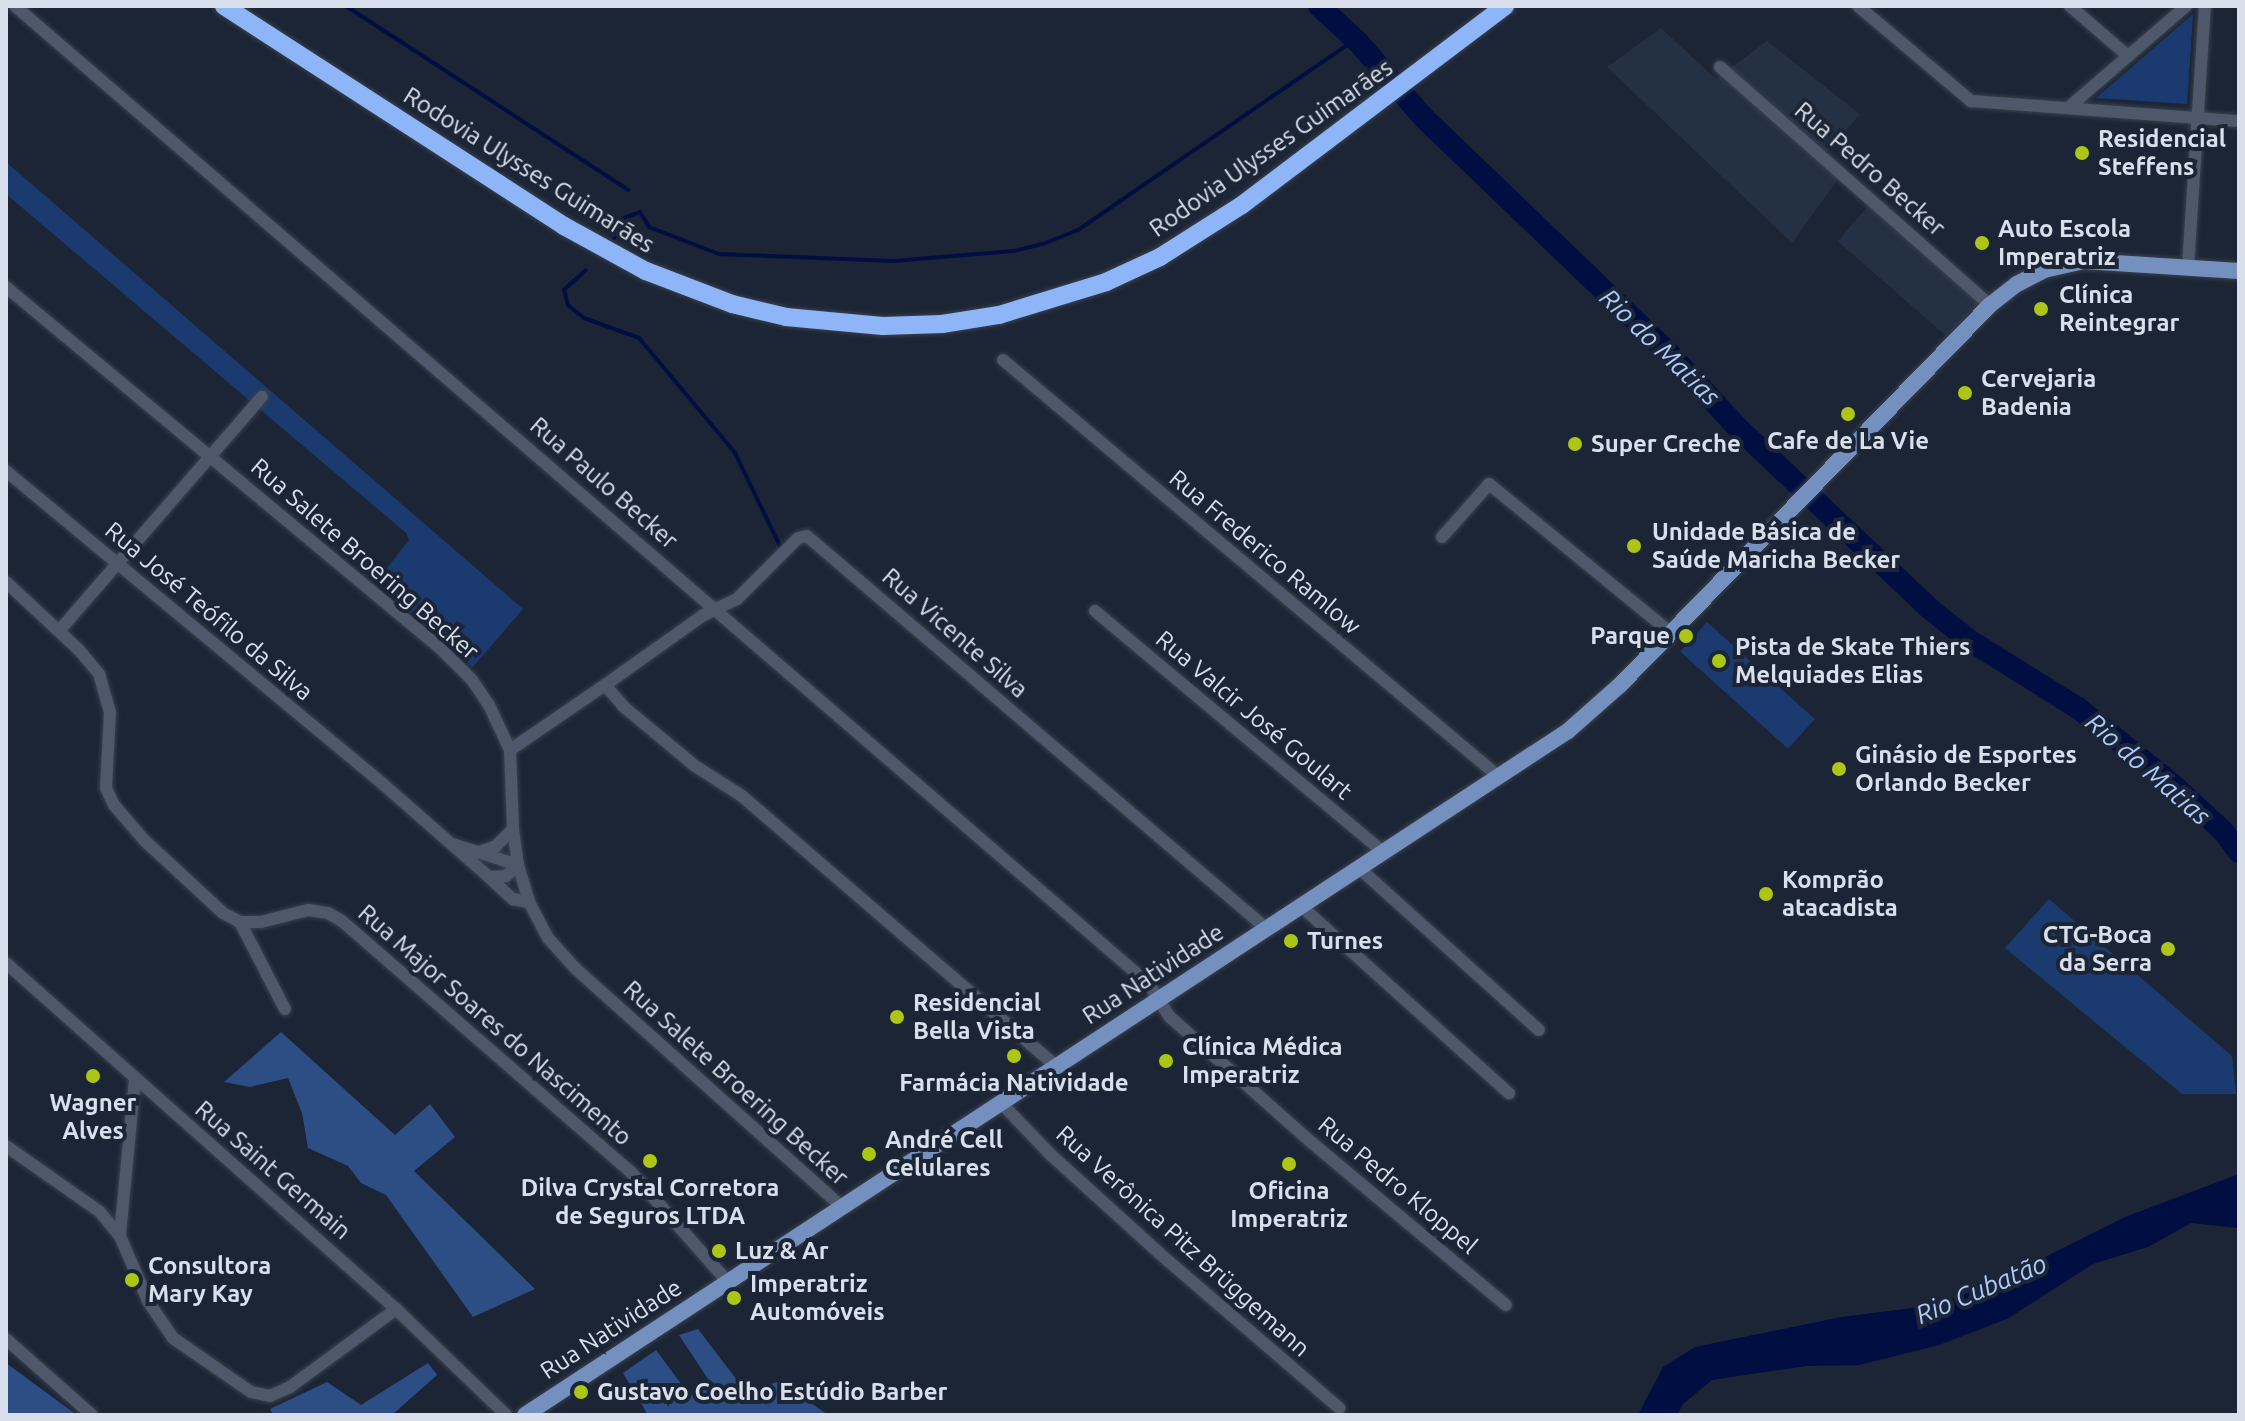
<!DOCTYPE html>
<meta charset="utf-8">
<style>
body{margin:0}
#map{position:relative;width:2245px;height:1421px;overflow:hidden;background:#1c2535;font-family:Ubuntu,sans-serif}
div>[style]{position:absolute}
.built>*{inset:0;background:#243044;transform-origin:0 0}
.green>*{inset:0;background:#1b3a6f;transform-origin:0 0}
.forest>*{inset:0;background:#2d4e85}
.water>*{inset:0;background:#000e41}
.stream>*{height:4px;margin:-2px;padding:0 2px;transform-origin:2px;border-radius:2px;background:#000e41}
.river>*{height:22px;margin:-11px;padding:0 11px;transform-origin:11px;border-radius:11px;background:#000e41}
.roads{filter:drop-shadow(0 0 2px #39404e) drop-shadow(0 0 2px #39404e)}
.minor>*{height:12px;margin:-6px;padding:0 6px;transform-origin:6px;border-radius:6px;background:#4d586a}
.major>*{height:16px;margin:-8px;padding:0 8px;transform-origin:8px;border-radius:8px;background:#7390bf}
.highway>*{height:18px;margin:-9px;padding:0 9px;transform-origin:9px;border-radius:9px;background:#8db5f7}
.dots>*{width:22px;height:22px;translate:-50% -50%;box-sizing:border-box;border:4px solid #1c2535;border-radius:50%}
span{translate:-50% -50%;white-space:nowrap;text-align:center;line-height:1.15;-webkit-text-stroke:8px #1c2535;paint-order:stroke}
.poi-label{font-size:24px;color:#dae0eb;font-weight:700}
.left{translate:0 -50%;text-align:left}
.right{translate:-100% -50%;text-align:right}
.street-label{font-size:24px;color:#dae0eb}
.water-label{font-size:26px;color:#adcbfd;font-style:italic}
.frame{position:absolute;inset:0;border:8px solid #dae0eb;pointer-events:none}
</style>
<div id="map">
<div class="built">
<i style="clip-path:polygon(1661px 28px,1716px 79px,1767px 41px,1860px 114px,1819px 162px,1838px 179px,1792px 243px,1607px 67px)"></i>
<i style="left:1869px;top:205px;width:147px;height:48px;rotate:41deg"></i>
</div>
<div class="green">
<i style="clip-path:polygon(2193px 14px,2187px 104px,2096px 98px)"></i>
<i style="clip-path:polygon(6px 162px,523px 609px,473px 667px,376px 582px,409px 540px,406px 533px,6px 194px)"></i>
<i style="left:1707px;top:622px;width:145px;height:40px;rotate:42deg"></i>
<i style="clip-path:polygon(2049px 899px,2232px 1056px,2236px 1094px,2182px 1094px,2005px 948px)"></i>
</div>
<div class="forest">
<i style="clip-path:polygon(281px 1032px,395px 1135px,430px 1104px,455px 1137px,414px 1171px,535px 1289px,473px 1317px,386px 1195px,361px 1183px,348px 1166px,308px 1148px,302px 1113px,288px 1078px,250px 1087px,224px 1082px)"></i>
<i style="clip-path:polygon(698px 1329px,746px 1392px,780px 1381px,828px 1415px,648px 1415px,623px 1373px,656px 1350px,690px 1396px,710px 1382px,679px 1335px)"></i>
<i style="clip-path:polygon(6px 1363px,77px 1415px,6px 1415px)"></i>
<i style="clip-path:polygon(428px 1363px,437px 1375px,392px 1415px,273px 1415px,270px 1409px,327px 1382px,361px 1405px)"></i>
</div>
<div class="water">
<i style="clip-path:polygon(2239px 1174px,2238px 1228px,2191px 1223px,2148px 1247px,2093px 1264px,2007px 1319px,1939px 1345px,1859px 1365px,1806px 1366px,1712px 1380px,1683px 1404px,1677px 1415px,1638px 1415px,1663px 1367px,1695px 1347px,1841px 1317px,1936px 1305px,1997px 1281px,2125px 1217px)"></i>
</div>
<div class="stream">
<i style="left:346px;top:6px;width:337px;rotate:33.1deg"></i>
<i style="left:614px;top:238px;width:20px;rotate:-70deg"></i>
<i style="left:621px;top:219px;width:20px;rotate:-20deg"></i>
<i style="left:640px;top:212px;width:17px;rotate:59deg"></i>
<i style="left:649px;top:227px;width:75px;rotate:21.1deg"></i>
<i style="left:719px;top:254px;width:175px;rotate:2.3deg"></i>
<i style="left:894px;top:261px;width:120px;rotate:-4.8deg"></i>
<i style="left:1014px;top:251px;width:30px;rotate:-14deg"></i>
<i style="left:1043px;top:244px;width:38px;rotate:-22deg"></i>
<i style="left:1078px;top:230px;width:326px;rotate:-34.5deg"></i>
<i style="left:1347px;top:45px;width:11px;rotate:-15deg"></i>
<i style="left:586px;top:270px;width:30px;rotate:138deg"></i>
<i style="left:564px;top:290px;width:16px;rotate:75deg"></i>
<i style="left:568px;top:305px;width:21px;rotate:39deg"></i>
<i style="left:584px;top:318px;width:59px;rotate:20deg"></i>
<i style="left:639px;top:338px;width:150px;rotate:50.1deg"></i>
<i style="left:735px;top:453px;width:103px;rotate:64.2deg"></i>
</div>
<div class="river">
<i style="left:1319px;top:6px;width:53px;rotate:42.7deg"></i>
<i style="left:1358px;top:42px;width:101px;rotate:49deg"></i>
<i style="left:1424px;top:118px;width:338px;rotate:43.8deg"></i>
<i style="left:1668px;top:352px;width:103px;rotate:47.4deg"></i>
<i style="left:1738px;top:428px;width:264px;rotate:43.3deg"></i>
<i style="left:1930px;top:609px;width:50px;rotate:38.5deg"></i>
<i style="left:1969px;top:640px;width:128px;rotate:32deg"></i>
<i style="left:2078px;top:708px;width:119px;rotate:38.9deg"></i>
<i style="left:2171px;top:783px;width:71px;rotate:42.7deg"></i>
<i style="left:2223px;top:831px;width:26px;rotate:53deg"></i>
</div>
<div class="roads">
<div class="minor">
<i style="left:15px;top:6px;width:1497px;rotate:40.78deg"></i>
<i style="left:1149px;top:984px;width:39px;rotate:58deg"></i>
<i style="left:1170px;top:1017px;width:188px;rotate:41.6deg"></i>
<i style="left:1311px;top:1142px;width:254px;rotate:39.9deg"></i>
<i style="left:1858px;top:6px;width:148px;rotate:40.1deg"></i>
<i style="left:1971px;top:101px;width:269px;rotate:4.3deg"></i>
<i style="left:2070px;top:6px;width:77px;rotate:40.8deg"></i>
<i style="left:1720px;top:67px;width:360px;rotate:41.4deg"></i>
<i style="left:2068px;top:108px;width:156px;rotate:-40.8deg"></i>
<i style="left:2188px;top:267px;width:262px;rotate:-86.3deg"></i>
<i style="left:6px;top:287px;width:565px;rotate:39.75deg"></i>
<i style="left:440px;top:648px;width:45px;rotate:45deg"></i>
<i style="left:472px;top:680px;width:30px;rotate:56deg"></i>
<i style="left:489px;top:705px;width:50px;rotate:65deg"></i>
<i style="left:510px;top:750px;width:79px;rotate:87.8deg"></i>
<i style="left:513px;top:829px;width:36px;rotate:82deg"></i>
<i style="left:518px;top:865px;width:39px;rotate:73deg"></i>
<i style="left:529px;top:902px;width:41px;rotate:62.2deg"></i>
<i style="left:548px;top:938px;width:42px;rotate:47.9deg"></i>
<i style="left:576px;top:969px;width:357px;rotate:41.8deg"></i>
<i style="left:1003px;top:360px;width:648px;rotate:40.05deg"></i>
<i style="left:6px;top:471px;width:491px;rotate:39.7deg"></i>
<i style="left:384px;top:785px;width:140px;rotate:41.2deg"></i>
<i style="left:489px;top:877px;width:17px;rotate:-3deg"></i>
<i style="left:506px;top:876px;width:16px;rotate:-43deg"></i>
<i style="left:518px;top:865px;width:68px;rotate:-162.1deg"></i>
<i style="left:1442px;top:537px;width:71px;rotate:-48.4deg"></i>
<i style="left:1489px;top:484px;width:235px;rotate:39.3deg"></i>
<i style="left:6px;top:582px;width:100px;rotate:43deg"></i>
<i style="left:79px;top:650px;width:31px;rotate:50deg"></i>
<i style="left:99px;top:674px;width:40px;rotate:74deg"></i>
<i style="left:110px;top:712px;width:76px;rotate:93deg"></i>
<i style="left:106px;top:788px;width:19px;rotate:65deg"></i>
<i style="left:114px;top:805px;width:46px;rotate:49.4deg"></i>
<i style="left:144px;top:840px;width:108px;rotate:42.7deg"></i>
<i style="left:223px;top:913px;width:19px;rotate:28deg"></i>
<i style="left:240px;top:922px;width:21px"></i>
<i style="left:261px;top:922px;width:49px;rotate:-14.3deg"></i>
<i style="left:308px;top:910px;width:20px;rotate:9deg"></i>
<i style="left:328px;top:913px;width:16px;rotate:30deg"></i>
<i style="left:342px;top:921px;width:381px;rotate:41deg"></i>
<i style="left:630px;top:1171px;width:147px;rotate:48.6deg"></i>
<i style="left:1095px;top:611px;width:377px;rotate:39.9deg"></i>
<i style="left:59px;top:631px;width:310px;rotate:-49.1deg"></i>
<i style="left:605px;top:685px;width:119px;rotate:-35.4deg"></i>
<i style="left:702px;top:616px;width:39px;rotate:-26deg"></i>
<i style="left:737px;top:599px;width:86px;rotate:-45deg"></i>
<i style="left:798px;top:538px;width:9px;rotate:-13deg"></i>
<i style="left:807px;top:536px;width:605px;rotate:40.51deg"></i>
<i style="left:510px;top:750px;width:115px;rotate:-34.4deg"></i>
<i style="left:605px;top:685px;width:29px;rotate:49deg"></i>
<i style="left:624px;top:707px;width:92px;rotate:39.7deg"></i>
<i style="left:695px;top:766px;width:56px;rotate:32.6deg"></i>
<i style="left:742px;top:796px;width:414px;rotate:40.7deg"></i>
<i style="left:476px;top:853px;width:20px;rotate:-18deg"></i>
<i style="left:495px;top:847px;width:25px;rotate:-45deg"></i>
<i style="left:1359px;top:868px;width:242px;rotate:42deg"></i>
<i style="left:489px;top:877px;width:33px;rotate:43deg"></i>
<i style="left:513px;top:899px;width:16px;rotate:11deg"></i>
<i style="left:1301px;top:906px;width:280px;rotate:42deg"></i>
<i style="left:240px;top:922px;width:98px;rotate:62.7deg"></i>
<i style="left:6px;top:963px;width:521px;rotate:41.58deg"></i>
<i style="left:396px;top:1309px;width:153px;rotate:43.9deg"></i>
<i style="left:135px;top:1079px;width:158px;rotate:95.5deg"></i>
<i style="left:120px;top:1236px;width:71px;rotate:66.7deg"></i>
<i style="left:148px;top:1301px;width:45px;rotate:56deg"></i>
<i style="left:173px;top:1338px;width:95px;rotate:34.7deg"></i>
<i style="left:251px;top:1392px;width:19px;rotate:12deg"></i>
<i style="left:270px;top:1396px;width:22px;rotate:-24deg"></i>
<i style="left:290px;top:1387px;width:132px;rotate:-36.3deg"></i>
<i style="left:1001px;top:1103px;width:71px;rotate:46.1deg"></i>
<i style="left:1050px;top:1154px;width:147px;rotate:42.2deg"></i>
<i style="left:1159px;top:1253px;width:238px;rotate:40.7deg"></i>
<i style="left:6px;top:1146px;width:113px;rotate:35deg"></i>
<i style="left:99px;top:1211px;width:33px;rotate:50deg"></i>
<i style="left:6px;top:1339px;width:115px;rotate:41.5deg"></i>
</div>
<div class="major">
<i style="left:525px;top:1415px;width:1247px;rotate:-33.26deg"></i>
<i style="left:1568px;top:731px;width:69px;rotate:-41.5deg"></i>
<i style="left:1620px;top:685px;width:530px;rotate:-45.76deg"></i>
<i style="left:1990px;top:305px;width:34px;rotate:-38deg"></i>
<i style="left:2017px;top:284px;width:30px;rotate:-27deg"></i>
<i style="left:2044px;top:270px;width:41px;rotate:-12.7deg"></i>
<i style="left:2084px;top:261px;width:155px;rotate:3.7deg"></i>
</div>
<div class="highway">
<i style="left:224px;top:6px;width:405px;rotate:32.9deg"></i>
<i style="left:564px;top:226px;width:94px;rotate:28.8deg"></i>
<i style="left:646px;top:271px;width:92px;rotate:21deg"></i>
<i style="left:732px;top:304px;width:56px;rotate:13.5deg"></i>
<i style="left:786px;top:317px;width:97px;rotate:5.3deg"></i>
<i style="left:883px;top:326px;width:59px;rotate:-1.9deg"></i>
<i style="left:942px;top:324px;width:58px;rotate:-9deg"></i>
<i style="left:999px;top:315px;width:112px;rotate:-17.1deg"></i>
<i style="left:1106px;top:282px;width:60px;rotate:-24.8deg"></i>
<i style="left:1160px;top:257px;width:97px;rotate:-32.4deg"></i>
<i style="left:1242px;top:205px;width:330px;rotate:-37.1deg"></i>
</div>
</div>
<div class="dots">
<i style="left:2082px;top:153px;background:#abc615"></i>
<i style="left:1982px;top:243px;background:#abc615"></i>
<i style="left:2041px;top:309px;background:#abc615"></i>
<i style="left:1965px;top:393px;background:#abc615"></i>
<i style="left:1848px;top:414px;background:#abc615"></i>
<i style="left:1575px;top:444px;background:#abc615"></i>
<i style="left:1634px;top:546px;background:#abc615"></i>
<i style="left:1686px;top:636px;background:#abc615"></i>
<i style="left:1719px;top:661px;background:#abc615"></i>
<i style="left:1839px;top:769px;background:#abc615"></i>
<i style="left:1766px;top:894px;background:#abc615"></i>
<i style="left:1291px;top:941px;background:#abc615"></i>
<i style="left:2168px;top:949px;background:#abc615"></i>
<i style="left:897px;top:1017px;background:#abc615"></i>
<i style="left:1014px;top:1056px;background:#abc615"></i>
<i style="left:1166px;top:1061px;background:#abc615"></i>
<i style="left:93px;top:1076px;background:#abc615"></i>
<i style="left:869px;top:1154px;background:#abc615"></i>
<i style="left:650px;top:1161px;background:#abc615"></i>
<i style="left:1289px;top:1164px;background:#abc615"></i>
<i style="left:719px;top:1251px;background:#abc615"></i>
<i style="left:132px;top:1280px;background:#abc615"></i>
<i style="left:734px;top:1298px;background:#abc615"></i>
<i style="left:581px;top:1392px;background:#abc615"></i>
</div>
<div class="poi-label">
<span class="left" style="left:2098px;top:153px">Residencial<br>Steffens</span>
<span class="left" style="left:1998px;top:243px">Auto Escola<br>Imperatriz</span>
<span class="left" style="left:2059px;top:309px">Clínica<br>Reintegrar</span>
<span class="left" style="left:1981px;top:393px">Cervejaria<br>Badenia</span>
<span style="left:1848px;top:441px">Cafe de La Vie</span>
<span class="left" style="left:1591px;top:444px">Super Creche</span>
<span class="left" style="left:1652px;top:546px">Unidade Básica de<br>Saúde Maricha Becker</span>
<span class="right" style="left:1670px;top:636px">Parque</span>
<span class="left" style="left:1735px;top:661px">Pista de Skate Thiers<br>Melquiades Elias</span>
<span class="left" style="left:1855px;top:769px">Ginásio de Esportes<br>Orlando Becker</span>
<span class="left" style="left:1782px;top:894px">Komprão<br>atacadista</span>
<span class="right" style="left:2152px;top:949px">CTG-Boca<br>da Serra</span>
<span class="left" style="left:1307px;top:941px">Turnes</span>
<span class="left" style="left:913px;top:1017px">Residencial<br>Bella Vista</span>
<span class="left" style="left:1182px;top:1061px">Clínica Médica<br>Imperatriz</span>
<span style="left:1014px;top:1083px">Farmácia Natividade</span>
<span style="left:93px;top:1117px">Wagner<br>Alves</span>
<span class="left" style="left:885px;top:1154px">André Cell<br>Celulares</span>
<span style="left:650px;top:1202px">Dilva Crystal Corretora<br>de Seguros LTDA</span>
<span style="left:1289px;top:1205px">Oficina<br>Imperatriz</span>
<span class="left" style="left:735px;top:1251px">Luz &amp; Ar</span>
<span class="left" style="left:148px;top:1280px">Consultora<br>Mary Kay</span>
<span class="left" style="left:750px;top:1298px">Imperatriz<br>Automóveis</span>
<span class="left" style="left:597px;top:1392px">Gustavo Coelho Estúdio Barber</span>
</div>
<div class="street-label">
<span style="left:1271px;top:148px;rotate:-35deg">Rodovia Ulysses Guimarães</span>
<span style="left:1870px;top:169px;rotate:41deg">Rua Pedro Becker</span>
<span style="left:529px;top:170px;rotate:32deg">Rodovia Ulysses Guimarães</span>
<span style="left:604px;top:483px;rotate:41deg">Rua Paulo Becker</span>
<span style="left:1265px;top:552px;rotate:40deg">Rua Frederico Ramlow</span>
<span style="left:365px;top:559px;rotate:41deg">Rua Salete Broering Becker</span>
<span style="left:209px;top:611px;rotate:40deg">Rua José Teófilo da Silva</span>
<span style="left:955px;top:633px;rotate:41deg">Rua Vicente Silva</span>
<span style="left:1254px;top:715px;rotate:40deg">Rua Valcir José Goulart</span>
<span style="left:1153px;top:974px;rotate:-33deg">Rua Natividade</span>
<span style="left:495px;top:1025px;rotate:41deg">Rua Major Soares do Nascimento</span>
<span style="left:736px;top:1083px;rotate:42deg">Rua Salete Broering Becker</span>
<span style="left:273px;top:1170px;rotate:41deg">Rua Saint Germain</span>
<span style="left:1398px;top:1185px;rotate:40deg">Rua Pedro Kloppel</span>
<span style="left:1183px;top:1241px;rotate:42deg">Rua Verônica Pitz Brüggemann</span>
<span style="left:611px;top:1329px;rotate:-33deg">Rua Natividade</span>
</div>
<div class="water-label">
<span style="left:1660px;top:347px;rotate:44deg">Rio do Matias</span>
<span style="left:2148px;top:769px;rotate:41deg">Rio do Matias</span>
<span style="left:1981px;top:1289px;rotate:-23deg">Rio Cubatão</span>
</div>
<div class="frame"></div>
</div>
